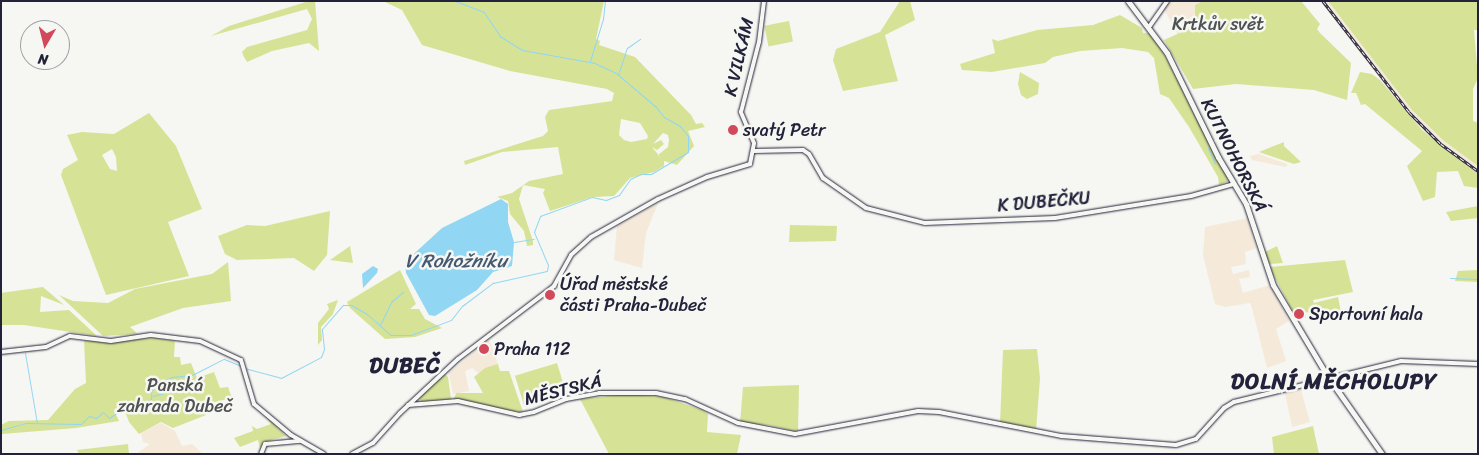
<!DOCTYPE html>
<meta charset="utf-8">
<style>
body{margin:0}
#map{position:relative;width:1479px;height:455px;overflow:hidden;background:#f6f6f2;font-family:Sriracha,sans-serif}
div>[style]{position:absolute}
.built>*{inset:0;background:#f5e9da}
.green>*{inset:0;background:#d6e396;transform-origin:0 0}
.water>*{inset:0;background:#91d6f3}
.stream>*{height:1px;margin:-0.5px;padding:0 0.5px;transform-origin:0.5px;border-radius:0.5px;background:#91d6f3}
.roads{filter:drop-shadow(0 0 1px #22223b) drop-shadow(0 0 1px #22223b)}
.minor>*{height:4px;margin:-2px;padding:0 2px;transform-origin:2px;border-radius:2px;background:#f6f6f2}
.major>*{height:5px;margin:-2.5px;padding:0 2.5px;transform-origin:2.5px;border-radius:2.5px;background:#f6f6f2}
.rail>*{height:3px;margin-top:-1.5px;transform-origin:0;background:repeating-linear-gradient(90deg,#f6f6f2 0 4px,#22223b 0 8px);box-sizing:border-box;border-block:1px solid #22223b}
.dots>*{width:14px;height:14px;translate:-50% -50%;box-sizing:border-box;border:2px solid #f6f6f2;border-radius:50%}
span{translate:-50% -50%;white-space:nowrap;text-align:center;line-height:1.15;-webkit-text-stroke:5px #f6f6f2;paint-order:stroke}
.park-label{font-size:18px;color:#4f5252}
.street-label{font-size:18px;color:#22223b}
.poi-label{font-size:18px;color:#22223b}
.left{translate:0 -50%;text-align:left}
.water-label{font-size:19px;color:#435872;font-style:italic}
.district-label{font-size:22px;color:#22223b;font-weight:700;letter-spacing:1px}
.frame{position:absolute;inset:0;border:2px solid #22223b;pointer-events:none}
.north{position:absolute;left:20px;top:20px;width:50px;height:50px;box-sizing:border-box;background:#f6f6f2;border:1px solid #a1a1a9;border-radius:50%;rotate:188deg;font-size:14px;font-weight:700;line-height:20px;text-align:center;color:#22223b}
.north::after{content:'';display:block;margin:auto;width:18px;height:22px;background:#d1495b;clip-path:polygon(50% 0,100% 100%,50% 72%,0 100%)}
</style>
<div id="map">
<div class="built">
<i style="clip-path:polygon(1170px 1px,1205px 1px,1195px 5px,1195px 26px,1178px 35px,1164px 9px)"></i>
<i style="clip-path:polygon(1320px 1px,1328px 1px,1412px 110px,1444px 141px,1478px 166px,1478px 174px,1439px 146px,1407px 114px)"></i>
<i style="clip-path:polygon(1259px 154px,1287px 164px,1286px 167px,1252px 160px,1250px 156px)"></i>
<i style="clip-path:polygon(658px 203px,646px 233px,642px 268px,614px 260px,617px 226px)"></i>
<i style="clip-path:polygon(1248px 218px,1256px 248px,1245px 252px,1246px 264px,1231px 267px,1233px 274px,1249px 270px,1250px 277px,1239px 279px,1243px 293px,1270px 285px,1289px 321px,1276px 329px,1286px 361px,1267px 368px,1252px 308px,1250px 303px,1225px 307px,1215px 304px,1203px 255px,1205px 227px)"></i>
<i style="clip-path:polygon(489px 339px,498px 364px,478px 373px,472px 368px,465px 371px,469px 391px,453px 394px,449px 373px)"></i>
<i style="clip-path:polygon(1301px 390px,1310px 422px,1292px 427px,1285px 393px)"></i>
<i style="clip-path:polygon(161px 423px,175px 431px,182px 446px,192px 444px,203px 454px,136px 454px,150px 444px,143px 442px,141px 433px)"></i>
</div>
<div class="green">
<i style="clip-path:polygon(309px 1px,315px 1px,319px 51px,309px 43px,272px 51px,247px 62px,244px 57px,242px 52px,247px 47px,307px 30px,312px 19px,307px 9px,211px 36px,229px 26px)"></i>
<i style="clip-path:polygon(evenodd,383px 1px,604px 1px,596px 39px,600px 41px,599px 45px,635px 57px,691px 115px,696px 124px,702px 123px,705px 127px,688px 131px,694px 146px,677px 165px,664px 161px,664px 166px,654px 172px,630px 178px,614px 196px,593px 197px,550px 211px,543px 193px,545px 189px,523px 185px,519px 199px,533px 241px,533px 245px,527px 246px,524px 231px,510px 214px,508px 201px,497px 197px,512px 193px,529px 181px,563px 174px,558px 147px,502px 152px,465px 165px,464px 161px,543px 136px,548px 131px,545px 117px,549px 110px,612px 101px,614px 93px,607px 89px,510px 71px,422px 45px,402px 10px,383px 1px,621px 119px,640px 123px,648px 136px,647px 139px,631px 142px,624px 140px,619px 135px,621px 119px,383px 1px,663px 133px,668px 135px,669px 140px,668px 147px,658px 155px,661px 158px,652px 147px,657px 150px,664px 144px,661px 140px,653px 144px,663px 133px)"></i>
<i style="clip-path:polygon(900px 1px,910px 1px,915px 20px,885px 35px,898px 81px,843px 91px,833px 60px,836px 49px,880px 32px)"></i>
<i style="clip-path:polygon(1301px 1px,1320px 24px,1317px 29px,1320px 33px,1351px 63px,1347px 100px,1314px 90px,1236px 84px,1193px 89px,1164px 40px,1195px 26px,1195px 5px,1201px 2px)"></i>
<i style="clip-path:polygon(1328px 1px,1478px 1px,1478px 30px,1474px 30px,1478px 78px,1473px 89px,1473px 121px,1478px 123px,1478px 166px,1444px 141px,1412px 110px)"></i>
<i style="clip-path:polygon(1120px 15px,1142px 28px,1143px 33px,1149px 33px,1162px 50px,1229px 181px,1219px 185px,1218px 177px,1189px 127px,1169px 98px,1160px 94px,1154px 58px,1148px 52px,1122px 48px,1080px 51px,1053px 57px,1045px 63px,992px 72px,962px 70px,960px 64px,995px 53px,992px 39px,998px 41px,1037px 30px,1093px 25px)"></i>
<i style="left:789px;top:21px;width:21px;height:25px;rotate:79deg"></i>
<i style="clip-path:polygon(1020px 72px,1039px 83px,1038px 94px,1027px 99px,1021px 95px,1018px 84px)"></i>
<i style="clip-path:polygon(1360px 72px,1372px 74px,1380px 80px,1422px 130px,1478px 174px,1478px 188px,1464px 186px,1458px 171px,1437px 172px,1435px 197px,1423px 201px,1407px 166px,1422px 151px,1365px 104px,1361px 105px,1356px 93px,1351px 93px)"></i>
<i style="clip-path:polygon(evenodd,149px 113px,176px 146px,202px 209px,168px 222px,189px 276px,106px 295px,61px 175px,63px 169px,78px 160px,67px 135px,82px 132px,114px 134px,149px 113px,112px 149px,116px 157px,117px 171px,110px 169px,102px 155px,112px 149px)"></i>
<i style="clip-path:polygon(1284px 142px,1284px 146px,1301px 162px,1294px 164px,1259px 152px)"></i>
<i style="clip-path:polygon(1478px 206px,1478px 218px,1451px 221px,1446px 212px)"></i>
<i style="clip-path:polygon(330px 211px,327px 255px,314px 271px,294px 258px,237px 260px,225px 254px,218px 236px,247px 225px,265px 226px)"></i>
<i style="clip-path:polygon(790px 225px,837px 226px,836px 241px,789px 242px)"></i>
<i style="clip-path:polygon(350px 246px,353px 263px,330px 260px)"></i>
<i style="clip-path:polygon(1277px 246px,1283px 263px,1269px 264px,1265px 252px)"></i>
<i style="clip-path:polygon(1345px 260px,1353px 292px,1313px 300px,1314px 303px,1338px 297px,1341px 312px,1328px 315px,1304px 312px,1306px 317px,1298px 321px,1269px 267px)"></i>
<i style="clip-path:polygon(228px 262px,231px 301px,183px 308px,130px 327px,138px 334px,103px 336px,59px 295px,73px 301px,108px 303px,135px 289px,212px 274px)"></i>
<i style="clip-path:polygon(400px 270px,416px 304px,410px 309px,419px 309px,425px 319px,442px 328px,415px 337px,385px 339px,350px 308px,347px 302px)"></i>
<i style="clip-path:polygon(1478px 270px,1478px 287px,1477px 282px,1455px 281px,1458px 271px)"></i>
<i style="clip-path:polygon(43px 287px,64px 305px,41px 296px,40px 312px,69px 310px,97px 336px,24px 325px,1px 325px,1px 293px)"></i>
<i style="clip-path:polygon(338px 300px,333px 314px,321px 327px,322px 340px,318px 345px,318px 323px,329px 309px,327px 304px)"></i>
<i style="clip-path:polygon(156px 338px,175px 341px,174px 357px,180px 357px,181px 365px,191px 363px,197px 378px,214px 372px,220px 388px,228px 387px,232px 398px,204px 405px,206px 415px,173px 428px,161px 422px,139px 434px,129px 422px,122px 403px,114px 410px,119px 421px,76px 428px,2px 434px,1px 425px,9px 421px,48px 420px,75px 389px,86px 383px,84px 341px)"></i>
<i style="clip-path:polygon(1037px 349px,1040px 378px,1036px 431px,1000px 424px,1003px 350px)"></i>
<i style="left:557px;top:363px;width:30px;height:44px;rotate:73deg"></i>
<i style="clip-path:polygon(498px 364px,500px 371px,509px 371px,523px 412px,493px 409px,454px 399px,456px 393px,483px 393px,474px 377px,485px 368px)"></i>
<i style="clip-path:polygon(445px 374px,448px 377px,451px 399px,422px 403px,419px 398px)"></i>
<i style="clip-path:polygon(799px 385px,798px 432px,769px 425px,740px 423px,743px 387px)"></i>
<i style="clip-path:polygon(626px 394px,664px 397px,702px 410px,708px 414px,707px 432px,741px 435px,737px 454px,609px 454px,580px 399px)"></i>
<i style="clip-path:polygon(265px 415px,286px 436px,264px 442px,260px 448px,258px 440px,240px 447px,234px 438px,253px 431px,252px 426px,257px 429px,271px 424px)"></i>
<i style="clip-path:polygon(1313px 426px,1319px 454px,1274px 454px,1272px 437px)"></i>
<i style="clip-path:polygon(128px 444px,129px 454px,79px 454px,77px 450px)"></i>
</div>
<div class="water">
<i style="clip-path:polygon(501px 199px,508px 204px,508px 222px,514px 242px,512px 266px,493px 272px,477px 290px,435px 316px,429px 315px,406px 273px,405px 262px,442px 228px)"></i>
<i style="clip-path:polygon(373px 266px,378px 269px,377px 273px,363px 288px,362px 274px)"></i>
</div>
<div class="stream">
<i style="left:590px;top:61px;width:44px;rotate:-72.8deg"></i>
<i style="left:603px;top:19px;width:18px;rotate:-84deg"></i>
<i style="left:618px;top:75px;width:28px;rotate:-72deg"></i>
<i style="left:627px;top:48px;width:16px;rotate:-35deg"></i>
<i style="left:1208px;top:148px;width:17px;rotate:66deg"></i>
<i style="left:514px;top:242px;width:20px;rotate:-9deg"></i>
<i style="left:1450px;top:278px;width:28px;rotate:2deg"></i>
<i style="left:380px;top:325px;width:25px;rotate:-64deg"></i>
<i style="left:391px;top:302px;width:16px;rotate:-40deg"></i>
<i style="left:25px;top:353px;width:71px;rotate:80.3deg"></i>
<i style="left:244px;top:368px;width:38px;rotate:15deg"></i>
<i style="left:281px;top:378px;width:45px;rotate:-27.7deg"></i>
<i style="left:321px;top:357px;width:9px;rotate:-69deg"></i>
<i style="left:324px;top:349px;width:20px;rotate:-96deg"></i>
<i style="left:322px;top:329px;width:32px;rotate:-49deg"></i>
<i style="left:343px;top:305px;width:8px"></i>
<i style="left:351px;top:305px;width:18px;rotate:29deg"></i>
<i style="left:367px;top:314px;width:31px;rotate:42deg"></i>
<i style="left:390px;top:335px;width:21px"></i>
<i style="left:411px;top:335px;width:43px;rotate:-20.6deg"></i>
<i style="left:451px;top:320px;width:18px;rotate:-52deg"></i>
<i style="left:462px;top:306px;width:39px;rotate:-37deg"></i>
<i style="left:493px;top:283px;width:55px;rotate:-12.5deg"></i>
<i style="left:547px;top:271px;width:6px;rotate:-81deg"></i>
<i style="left:548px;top:265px;width:36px;rotate:-113deg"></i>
<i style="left:534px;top:232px;width:17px;rotate:-69deg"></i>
<i style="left:540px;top:216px;width:55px;rotate:-20.1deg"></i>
<i style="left:592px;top:197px;width:14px;rotate:12deg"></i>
<i style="left:606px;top:200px;width:14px;rotate:-21deg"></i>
<i style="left:619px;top:195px;width:19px;rotate:-55deg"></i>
<i style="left:630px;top:179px;width:12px;rotate:-24deg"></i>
<i style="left:641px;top:174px;width:10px"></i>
<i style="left:651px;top:174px;width:43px;rotate:-30.7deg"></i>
<i style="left:688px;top:152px;width:16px;rotate:-90deg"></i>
<i style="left:688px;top:136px;width:13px;rotate:-129deg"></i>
<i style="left:680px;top:126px;width:18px;rotate:-151deg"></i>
<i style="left:664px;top:117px;width:13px;rotate:-129deg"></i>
<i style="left:656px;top:107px;width:52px;rotate:-139.6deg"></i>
<i style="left:616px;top:73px;width:23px;rotate:-155deg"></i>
<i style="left:595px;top:63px;width:74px;rotate:-169.9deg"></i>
<i style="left:522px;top:50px;width:26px;rotate:-148deg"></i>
<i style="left:500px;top:36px;width:29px;rotate:-124deg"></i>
<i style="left:484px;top:12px;width:30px;rotate:-159deg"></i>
<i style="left:153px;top:396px;width:28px;rotate:-15deg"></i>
<i style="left:1px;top:430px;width:25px;rotate:-16deg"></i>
<i style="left:25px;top:423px;width:56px;rotate:1deg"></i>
<i style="left:81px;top:424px;width:11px;rotate:-45deg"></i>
<i style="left:89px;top:416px;width:7px;rotate:16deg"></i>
<i style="left:96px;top:418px;width:9px;rotate:-41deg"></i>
<i style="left:103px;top:412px;width:8px;rotate:45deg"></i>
<i style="left:109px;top:418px;width:31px;rotate:-33deg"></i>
<i style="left:135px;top:401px;width:10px;rotate:6deg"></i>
<i style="left:145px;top:402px;width:7px;rotate:-27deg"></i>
<i style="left:151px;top:399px;width:19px;rotate:-87deg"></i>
<i style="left:152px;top:380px;width:10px;rotate:11deg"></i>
<i style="left:162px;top:382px;width:11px;rotate:-27deg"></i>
<i style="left:172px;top:377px;width:20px;rotate:-6deg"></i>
<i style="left:192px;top:375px;width:36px;rotate:-27deg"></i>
<i style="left:224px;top:359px;width:18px;rotate:22deg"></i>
</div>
<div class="roads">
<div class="minor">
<i style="left:1149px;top:27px;width:32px;rotate:-55deg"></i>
<i style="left:754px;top:151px;width:49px;rotate:-1.2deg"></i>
<i style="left:803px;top:150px;width:7px;rotate:34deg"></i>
<i style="left:809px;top:154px;width:28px;rotate:60deg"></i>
<i style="left:823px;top:178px;width:52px;rotate:34.9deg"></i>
<i style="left:866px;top:208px;width:61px;rotate:14.3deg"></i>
<i style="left:925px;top:223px;width:130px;rotate:-2.2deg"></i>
<i style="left:1055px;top:218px;width:138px;rotate:-9.2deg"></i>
<i style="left:1191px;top:196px;width:45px;rotate:-15.6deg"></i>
<i style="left:1px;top:352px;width:45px;rotate:-6.3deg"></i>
<i style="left:46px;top:347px;width:26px;rotate:-25deg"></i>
<i style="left:70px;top:336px;width:41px;rotate:7deg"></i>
<i style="left:111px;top:341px;width:40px;rotate:-8.5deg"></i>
<i style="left:151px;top:335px;width:49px;rotate:7deg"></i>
<i style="left:200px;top:341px;width:45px;rotate:24.9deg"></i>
<i style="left:241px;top:360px;width:46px;rotate:73.5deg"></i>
<i style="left:254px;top:404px;width:48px;rotate:40deg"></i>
<i style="left:291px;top:435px;width:38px;rotate:30deg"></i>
<i style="left:408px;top:405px;width:50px;rotate:-4.6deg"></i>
<i style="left:458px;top:401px;width:63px;rotate:12.9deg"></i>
<i style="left:519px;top:415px;width:15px;rotate:-11deg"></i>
<i style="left:534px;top:412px;width:35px;rotate:-22deg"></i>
<i style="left:566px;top:399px;width:34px;rotate:-10deg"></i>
<i style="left:599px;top:393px;width:57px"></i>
<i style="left:656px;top:393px;width:30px;rotate:12deg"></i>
<i style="left:685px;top:399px;width:58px;rotate:24.4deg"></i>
<i style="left:738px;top:423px;width:58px;rotate:10.9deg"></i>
<i style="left:795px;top:434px;width:125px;rotate:-10.6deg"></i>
<i style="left:918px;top:411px;width:21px;rotate:3deg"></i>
<i style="left:939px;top:412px;width:124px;rotate:11.1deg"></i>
<i style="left:1061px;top:436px;width:115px;rotate:4.5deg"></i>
<i style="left:1176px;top:445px;width:21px;rotate:-17deg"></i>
<i style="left:1196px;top:439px;width:42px;rotate:-47.9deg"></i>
<i style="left:1224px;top:408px;width:12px;rotate:-31deg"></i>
<i style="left:1234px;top:402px;width:172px;rotate:-13.8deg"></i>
<i style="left:1401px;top:361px;width:77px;rotate:2.2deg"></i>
<i style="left:261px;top:454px;width:11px;rotate:-68deg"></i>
<i style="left:265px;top:444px;width:36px;rotate:-5deg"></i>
<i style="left:352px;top:454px;width:24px;rotate:-28deg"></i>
<i style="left:373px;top:443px;width:40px;rotate:-48deg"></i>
<i style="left:400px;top:413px;width:79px;rotate:-43deg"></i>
<i style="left:458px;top:359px;width:121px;rotate:-37.2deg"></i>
<i style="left:554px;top:286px;width:35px;rotate:-61deg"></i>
<i style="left:571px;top:255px;width:27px;rotate:-42deg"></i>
<i style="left:591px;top:237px;width:77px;rotate:-29.6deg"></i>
<i style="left:658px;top:199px;width:54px;rotate:-24.2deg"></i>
<i style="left:707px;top:177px;width:45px;rotate:-16.8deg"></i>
<i style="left:750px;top:164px;width:21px;rotate:-79deg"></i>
<i style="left:754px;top:143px;width:34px;rotate:-113deg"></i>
<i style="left:741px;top:112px;width:72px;rotate:-75.6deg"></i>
<i style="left:759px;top:42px;width:41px;rotate:-83deg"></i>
</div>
<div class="major">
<i style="left:1128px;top:1px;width:65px;rotate:53.1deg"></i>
<i style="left:1167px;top:53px;width:116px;rotate:63.9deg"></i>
<i style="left:1218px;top:157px;width:55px;rotate:59.2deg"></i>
<i style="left:1246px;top:204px;width:85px;rotate:71.6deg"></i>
<i style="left:1273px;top:285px;width:104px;rotate:59.2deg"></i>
<i style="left:1326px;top:374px;width:98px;rotate:55deg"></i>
</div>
</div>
<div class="rail">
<i style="left:1323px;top:1px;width:140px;rotate:52.2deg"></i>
<i style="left:1409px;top:112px;width:45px;rotate:45deg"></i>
<i style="left:1441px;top:144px;width:46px;rotate:36.1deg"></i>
</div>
<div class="dots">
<i style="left:733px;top:130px;background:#d1495b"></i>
<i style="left:550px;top:295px;background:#d1495b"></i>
<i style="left:1299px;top:314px;background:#d1495b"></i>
<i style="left:484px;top:349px;background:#d1495b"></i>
</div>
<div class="park-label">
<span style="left:1218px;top:24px">Krtkův svět</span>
<span style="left:175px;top:396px">Panská<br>zahrada Dubeč</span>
</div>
<div class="street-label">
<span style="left:739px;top:57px;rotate:-77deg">K VILKÁM</span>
<span style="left:1234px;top:155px;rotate:63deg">KUTNOHORSKÁ</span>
<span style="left:1044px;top:202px;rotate:-5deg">K DUBEČKU</span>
<span style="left:563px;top:390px;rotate:-14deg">MĚSTSKÁ</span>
</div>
<div class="poi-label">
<span class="left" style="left:743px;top:130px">svatý Petr</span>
<span class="left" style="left:560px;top:295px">Úřad městské<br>části Praha-Dubeč</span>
<span class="left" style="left:1309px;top:314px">Sportovní hala</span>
<span class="left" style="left:494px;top:349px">Praha 112</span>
</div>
<div class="water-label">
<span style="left:456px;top:261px">V Rohožníku</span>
</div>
<div class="district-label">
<span style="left:405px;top:366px">DUBEČ</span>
<span style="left:1334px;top:382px">DOLNÍ MĚCHOLUPY</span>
</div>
<div class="frame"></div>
<div class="north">N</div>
</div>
